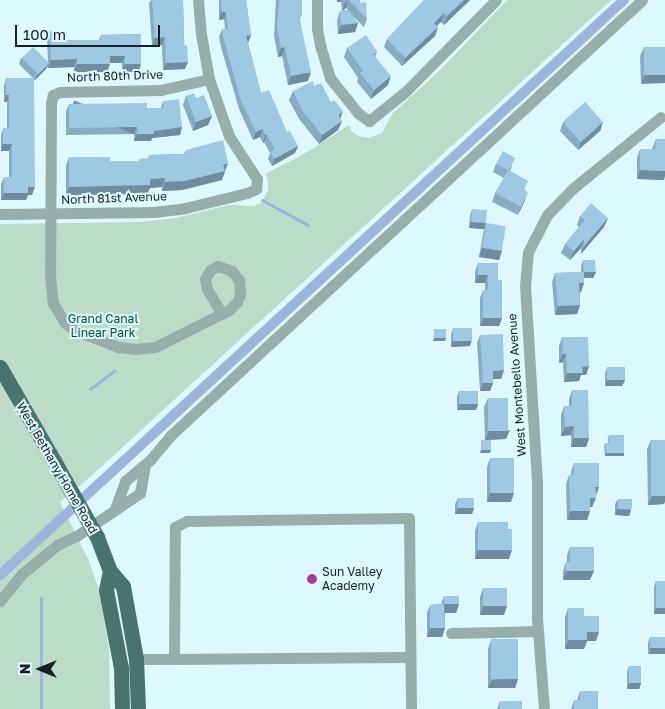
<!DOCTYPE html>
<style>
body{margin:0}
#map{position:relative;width:665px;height:709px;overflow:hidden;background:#def9fe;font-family:"Golos Text",sans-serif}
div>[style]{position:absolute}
.green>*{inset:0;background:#bcdcc9}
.stream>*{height:3px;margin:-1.5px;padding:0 1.5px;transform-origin:1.5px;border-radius:1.5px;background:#9db5d9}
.canal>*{height:10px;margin:-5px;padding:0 5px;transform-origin:5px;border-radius:5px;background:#9db5d9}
.minor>*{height:11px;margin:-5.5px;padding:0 5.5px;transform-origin:5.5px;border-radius:5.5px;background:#97aeaa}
.major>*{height:15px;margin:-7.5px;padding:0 7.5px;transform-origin:7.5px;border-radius:7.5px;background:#48746e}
.major-bridge>*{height:15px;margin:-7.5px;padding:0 7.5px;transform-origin:7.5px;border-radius:7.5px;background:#48746e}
.wall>*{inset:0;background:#87adc2}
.shaded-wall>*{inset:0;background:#6e8d9e;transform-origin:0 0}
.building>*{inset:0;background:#9dc9e2;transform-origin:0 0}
.dots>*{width:14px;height:14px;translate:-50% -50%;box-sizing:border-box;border:2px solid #def9fe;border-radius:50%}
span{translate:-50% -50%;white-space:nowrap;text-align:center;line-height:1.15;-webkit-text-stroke:4px #def9fe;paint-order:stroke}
.street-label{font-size:12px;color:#162021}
.park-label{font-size:12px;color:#005233}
.poi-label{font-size:12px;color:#162021}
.left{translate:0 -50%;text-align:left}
.north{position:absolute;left:15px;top:644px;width:50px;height:50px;-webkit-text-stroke:4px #def9fe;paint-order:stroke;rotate:270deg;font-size:14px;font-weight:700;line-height:20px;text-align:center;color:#162021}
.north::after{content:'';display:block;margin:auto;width:18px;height:22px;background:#162021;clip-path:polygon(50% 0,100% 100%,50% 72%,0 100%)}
.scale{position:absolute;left:15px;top:25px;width:145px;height:22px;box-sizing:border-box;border:2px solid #162021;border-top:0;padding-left:6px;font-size:15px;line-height:18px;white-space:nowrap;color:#162021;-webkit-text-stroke:4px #def9fe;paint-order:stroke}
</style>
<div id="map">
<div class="green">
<i style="clip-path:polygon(507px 0,611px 0,89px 478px,60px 502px,88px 559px,100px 592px,109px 650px,110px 709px,0 709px,0 224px,140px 222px,176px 218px,229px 205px,253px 206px,261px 203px,268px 190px,268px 180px,265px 174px,311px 150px,349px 125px,352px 132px,359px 136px,369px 138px,382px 133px,393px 113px,440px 70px)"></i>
</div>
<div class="stream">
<i style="left:262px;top:200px;width:52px;rotate:28.5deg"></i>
<i style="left:90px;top:389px;width:31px;rotate:-37deg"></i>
<i style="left:41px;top:709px;width:111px;rotate:-90deg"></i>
</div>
<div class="canal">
<i style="left:0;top:575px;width:849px;rotate:-42.66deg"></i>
</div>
<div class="minor">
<i style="left:317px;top:0;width:28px;rotate:90deg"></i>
<i style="left:317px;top:28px;width:17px;rotate:80deg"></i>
<i style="left:320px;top:45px;width:34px;rotate:73deg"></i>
<i style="left:330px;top:78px;width:45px;rotate:51.3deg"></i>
<i style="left:358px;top:113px;width:14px;rotate:36deg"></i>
<i style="left:369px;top:121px;width:46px;rotate:-38.9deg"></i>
<i style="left:405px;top:92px;width:129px;rotate:-45.3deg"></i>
<i style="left:209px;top:79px;width:49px;rotate:167.1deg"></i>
<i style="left:161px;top:90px;width:101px;rotate:178.9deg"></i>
<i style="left:60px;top:92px;width:8px;rotate:157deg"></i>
<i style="left:53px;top:95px;width:8px;rotate:104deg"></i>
<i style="left:51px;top:103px;width:173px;rotate:90.3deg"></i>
<i style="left:50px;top:276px;width:27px;rotate:84deg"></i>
<i style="left:53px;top:303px;width:23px;rotate:59deg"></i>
<i style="left:65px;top:323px;width:11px;rotate:38deg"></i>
<i style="left:74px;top:330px;width:47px;rotate:21.1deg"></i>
<i style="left:118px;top:347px;width:17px;rotate:7deg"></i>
<i style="left:135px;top:349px;width:20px;rotate:-6deg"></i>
<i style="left:155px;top:347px;width:83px;rotate:-26.6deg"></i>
<i style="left:229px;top:310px;width:11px;rotate:-45deg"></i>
<i style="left:237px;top:302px;width:9px;rotate:-69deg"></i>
<i style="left:240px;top:294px;width:14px;rotate:-94deg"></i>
<i style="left:239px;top:280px;width:11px;rotate:-128deg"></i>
<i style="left:232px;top:271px;width:15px;rotate:-160deg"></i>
<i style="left:218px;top:266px;width:9px;rotate:153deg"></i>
<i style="left:210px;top:270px;width:10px;rotate:119deg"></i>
<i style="left:205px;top:279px;width:10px;rotate:79deg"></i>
<i style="left:207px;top:289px;width:29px;rotate:59deg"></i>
<i style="left:0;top:214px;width:154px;rotate:-0.7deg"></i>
<i style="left:154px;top:212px;width:31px;rotate:-7deg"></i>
<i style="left:185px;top:208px;width:64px;rotate:-13.6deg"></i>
<i style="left:247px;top:193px;width:10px;rotate:-24deg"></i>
<i style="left:256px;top:189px;width:10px;rotate:-84deg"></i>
<i style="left:257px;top:179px;width:51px;rotate:-123.1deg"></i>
<i style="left:229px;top:136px;width:60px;rotate:-109.3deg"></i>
<i style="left:209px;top:79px;width:46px;rotate:-100.1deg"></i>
<i style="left:201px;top:34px;width:34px;rotate:-95deg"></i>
<i style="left:115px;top:509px;width:30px;rotate:-70deg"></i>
<i style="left:125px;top:481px;width:33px;rotate:-40deg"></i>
<i style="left:150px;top:460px;width:33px;rotate:-50deg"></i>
<i style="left:171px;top:435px;width:641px;rotate:-42.72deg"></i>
<i style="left:0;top:601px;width:35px;rotate:-51deg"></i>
<i style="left:22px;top:574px;width:45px;rotate:-39.6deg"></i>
<i style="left:57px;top:545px;width:23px;rotate:-25deg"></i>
<i style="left:78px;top:535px;width:75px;rotate:-34.1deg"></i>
<i style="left:140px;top:493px;width:27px;rotate:-80deg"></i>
<i style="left:451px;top:633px;width:87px;rotate:-1.3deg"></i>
<i style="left:410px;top:657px;width:236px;rotate:179.5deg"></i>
<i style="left:174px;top:659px;width:132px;rotate:-89.6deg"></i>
<i style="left:175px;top:527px;width:13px;rotate:-27deg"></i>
<i style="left:187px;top:521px;width:222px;rotate:-0.8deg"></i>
<i style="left:409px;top:518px;width:191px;rotate:89.4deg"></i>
<i style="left:136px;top:659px;width:38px"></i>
<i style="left:544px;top:709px;width:92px;rotate:-94.4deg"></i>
<i style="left:537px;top:617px;width:135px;rotate:-90deg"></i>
<i style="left:537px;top:482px;width:196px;rotate:-93.5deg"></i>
<i style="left:525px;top:286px;width:34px;rotate:-85deg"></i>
<i style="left:528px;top:252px;width:42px;rotate:-62.8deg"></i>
<i style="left:547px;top:215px;width:36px;rotate:-46deg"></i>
<i style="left:572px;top:189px;width:114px;rotate:-39deg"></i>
</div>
<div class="major">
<i style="left:0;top:367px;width:116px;rotate:60.1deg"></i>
<i style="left:97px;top:537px;width:36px;rotate:69deg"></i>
<i style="left:110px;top:571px;width:20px;rotate:49deg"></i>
<i style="left:123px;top:586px;width:74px;rotate:79.9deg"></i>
<i style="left:136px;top:659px;width:50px;rotate:87.7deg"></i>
<i style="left:110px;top:571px;width:19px;rotate:102deg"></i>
<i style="left:106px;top:590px;width:79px;rotate:79.1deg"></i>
<i style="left:121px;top:668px;width:41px;rotate:88.6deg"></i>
</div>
<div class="major-bridge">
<i style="left:58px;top:468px;width:79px;rotate:60.5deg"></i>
</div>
<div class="wall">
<i style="clip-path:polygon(151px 0,183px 0,185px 69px,163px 70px,162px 45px,152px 46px,149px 3px)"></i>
<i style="clip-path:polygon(219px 0,246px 0,251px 35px,248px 43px,261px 93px,287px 132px,298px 146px,295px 153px,272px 166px,268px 159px,270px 153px,264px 142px,263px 143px,260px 137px,253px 140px,239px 109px,221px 47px,219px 37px,222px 29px,225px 29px,224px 19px,219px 20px)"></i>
<i style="clip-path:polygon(276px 0,302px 0,300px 21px,308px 81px,288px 85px,282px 56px,278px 57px,274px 36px)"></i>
<i style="clip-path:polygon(337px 0,360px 0,360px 3px,367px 19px,364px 27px,351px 14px,358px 23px,355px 32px,338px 34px,337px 20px,340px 11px,348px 10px,346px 8px,342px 11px,341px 2px,337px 2px)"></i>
<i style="clip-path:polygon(424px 0,470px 0,444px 25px,441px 22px,436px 26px,438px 27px,435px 36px,402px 66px,384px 47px,387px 39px)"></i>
<i style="clip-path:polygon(50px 31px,67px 40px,99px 40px,101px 35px,141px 34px,139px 72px,122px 72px,122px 63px,110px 63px,107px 72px,74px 72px,74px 67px,48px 68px,48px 66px,46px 69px,35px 80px,34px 80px,32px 195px,28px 195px,26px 200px,1px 200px,1px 184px,4px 177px,9px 177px,9px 151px,1px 151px,1px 135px,3px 128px,7px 128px,7px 102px,4px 102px,4px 86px,6px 78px,33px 78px,19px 64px,21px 58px,48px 62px,47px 39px)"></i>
<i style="clip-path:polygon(644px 47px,665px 47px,641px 84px,640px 56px)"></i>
<i style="clip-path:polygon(347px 48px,377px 51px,375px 57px,388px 85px,371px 99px,357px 82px,358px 78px,344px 57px)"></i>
<i style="clip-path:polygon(314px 86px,342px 121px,338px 130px,319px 144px,299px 119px,289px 100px,293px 91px)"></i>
<i style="clip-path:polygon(186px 96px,196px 98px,212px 116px,208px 125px,193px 131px,183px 105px)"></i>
<i style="clip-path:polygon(163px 101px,182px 127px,180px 135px,152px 138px,151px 141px,134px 141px,134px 134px,66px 135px,66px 111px,69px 104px,147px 108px,161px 108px)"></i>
<i style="clip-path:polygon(563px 122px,603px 122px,600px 131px,578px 150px,560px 131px)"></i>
<i style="clip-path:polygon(656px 139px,664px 180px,637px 179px,637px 158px,640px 149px,652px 149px)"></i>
<i style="clip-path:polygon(186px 150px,225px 172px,224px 172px,222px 180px,182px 190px,162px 191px,162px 187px,150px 188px,147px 194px,66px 195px,66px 165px,69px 157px,110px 161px,139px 161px,139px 159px,148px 159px,149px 155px,184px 154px)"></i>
<i style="clip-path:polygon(496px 164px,512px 166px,510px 171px,525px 190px,525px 200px,518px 215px,492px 202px,495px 193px,504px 178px,493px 172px)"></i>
<i style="clip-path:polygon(472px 209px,486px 223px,502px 251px,499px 260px,479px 257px,484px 229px,469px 228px,470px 215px)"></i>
<i style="clip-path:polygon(580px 216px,608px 218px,604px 227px,581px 254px,581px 248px,570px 260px,561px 253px,565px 244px,579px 227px,577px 225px)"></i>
<i style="clip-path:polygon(583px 260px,596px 272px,593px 278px,584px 278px,584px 283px,581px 292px,580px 292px,580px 305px,577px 314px,555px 315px,552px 282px,555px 273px,581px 272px,581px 266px)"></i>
<i style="clip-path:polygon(478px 263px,498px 280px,502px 318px,499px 326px,480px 326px,480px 298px,483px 290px,485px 290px,485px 283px,475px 283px,475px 272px)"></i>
<i style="clip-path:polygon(453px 328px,470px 346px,451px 347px,451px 334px)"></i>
<i style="clip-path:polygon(480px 335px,504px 370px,501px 379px,493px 379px,493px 383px,490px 391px,480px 391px,477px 343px)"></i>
<i style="clip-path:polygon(562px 337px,589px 366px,586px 375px,581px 375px,579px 381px,564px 382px,563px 362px,559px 363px,559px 346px)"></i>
<i style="clip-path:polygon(607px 367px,625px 380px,622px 386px,605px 386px,605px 373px)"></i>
<i style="clip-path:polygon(572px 390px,589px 438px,586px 447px,571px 447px,571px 435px,561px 436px,561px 415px,564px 406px,569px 406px,569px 399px)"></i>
<i style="clip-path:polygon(459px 391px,478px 404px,476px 410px,457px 410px,457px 397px)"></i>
<i style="clip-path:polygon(488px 398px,506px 439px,485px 440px,484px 407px)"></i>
<i style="clip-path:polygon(609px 435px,624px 453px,623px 456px,605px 456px,604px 446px,605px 443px,608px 443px,608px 438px)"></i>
<i style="clip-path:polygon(651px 440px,665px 440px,665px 501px,664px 504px,648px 505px,647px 449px)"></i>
<i style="clip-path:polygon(490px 458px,511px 502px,487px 502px,487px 467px)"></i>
<i style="clip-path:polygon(574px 463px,596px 496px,592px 507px,590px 507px,590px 511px,587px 520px,567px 520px,566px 484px,569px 475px,571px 475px,571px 472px)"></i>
<i style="clip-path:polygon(458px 498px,474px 508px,472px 514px,455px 514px,455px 504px)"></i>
<i style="clip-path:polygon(618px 499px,631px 510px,629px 516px,615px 515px,615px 504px)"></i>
<i style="clip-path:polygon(478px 522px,509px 559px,475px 559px,475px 531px)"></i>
<i style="clip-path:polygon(570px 547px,590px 580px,563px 580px,563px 571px,566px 562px,567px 562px,567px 555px)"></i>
<i style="clip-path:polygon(656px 581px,665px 614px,654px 614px,654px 587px)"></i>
<i style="clip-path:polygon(483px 588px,504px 615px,480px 615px,480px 597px)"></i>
<i style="clip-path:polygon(444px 596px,459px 604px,456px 613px,445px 613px,445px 628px,442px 637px,427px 637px,427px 613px,430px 605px,441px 604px)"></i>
<i style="clip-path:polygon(568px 608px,584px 616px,596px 641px,587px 641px,584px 649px,565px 649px,565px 617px)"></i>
<i style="clip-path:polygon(650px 637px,665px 654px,648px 654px,648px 643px)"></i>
<i style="clip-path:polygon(491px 640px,518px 679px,515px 688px,488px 688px,488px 649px)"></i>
<i style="clip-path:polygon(629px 666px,641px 683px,639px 689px,627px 689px,627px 672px)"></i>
<i style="clip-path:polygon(580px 691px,598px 709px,571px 709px,574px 700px,577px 700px)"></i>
<i style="clip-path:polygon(500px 701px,522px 709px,497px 709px)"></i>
</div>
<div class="shaded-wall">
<i style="clip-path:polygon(337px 0,342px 0,341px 2px,337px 2px)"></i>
<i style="clip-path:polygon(348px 0,346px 8px,342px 11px,345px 3px)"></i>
<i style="clip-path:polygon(464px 0,470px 0,444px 25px,447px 16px)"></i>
<i style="clip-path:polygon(222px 12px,226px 12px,224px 19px,219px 20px)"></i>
<i style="clip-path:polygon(444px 13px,441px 22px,430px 32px,434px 23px)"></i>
<i style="clip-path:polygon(358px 23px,355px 32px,338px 34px,341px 25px)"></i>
<i style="clip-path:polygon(438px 27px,435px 36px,402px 66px,405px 58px)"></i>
<i style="clip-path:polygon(251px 35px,248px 43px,246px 36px)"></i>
<i style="clip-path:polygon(165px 37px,162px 45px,152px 46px,155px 38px)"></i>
<i style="clip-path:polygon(285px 47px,282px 56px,278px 57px,281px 48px)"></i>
<i style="clip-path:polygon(110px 56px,125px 56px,122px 63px,107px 63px)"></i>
<i style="clip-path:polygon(77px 59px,74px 67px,48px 68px,51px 60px)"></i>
<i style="clip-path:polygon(188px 62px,185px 69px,163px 70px,166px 63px)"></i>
<i style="clip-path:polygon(49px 63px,46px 69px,35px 80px,37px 75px)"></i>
<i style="clip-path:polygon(77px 64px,110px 64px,107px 72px,74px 72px)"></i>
<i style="clip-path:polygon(125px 64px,141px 64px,139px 72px,122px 72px)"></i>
<i style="clip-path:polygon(311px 72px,308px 81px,288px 85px,291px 76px)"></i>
<i style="clip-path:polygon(644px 75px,665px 75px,665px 83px,641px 84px)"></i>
<i style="clip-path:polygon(391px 76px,388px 85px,371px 99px,374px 90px)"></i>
<i style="clip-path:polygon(6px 95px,9px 95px,7px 102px,4px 102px)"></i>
<i style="clip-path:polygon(343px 111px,340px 120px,338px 115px)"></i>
<i style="clip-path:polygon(212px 116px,208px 125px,193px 131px,196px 122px)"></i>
<i style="clip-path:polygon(342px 121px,338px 130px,319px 144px,322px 135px)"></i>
<i style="clip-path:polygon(603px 122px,600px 131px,578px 150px,581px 141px)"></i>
<i style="left:137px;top:127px;width:8px;height:68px;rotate:113deg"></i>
<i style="clip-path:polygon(182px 127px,180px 135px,152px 138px,151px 141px,134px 141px,137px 134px,154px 131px)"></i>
<i style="clip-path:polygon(263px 129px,260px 137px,253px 140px,256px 132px)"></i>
<i style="clip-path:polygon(265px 135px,267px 135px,264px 142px,263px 143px)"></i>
<i style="clip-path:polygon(3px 144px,12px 144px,9px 151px,1px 151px)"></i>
<i style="clip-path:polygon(298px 146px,295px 153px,272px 166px,274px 159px)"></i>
<i style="clip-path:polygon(228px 163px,222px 180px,182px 190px,162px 191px,165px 182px)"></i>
<i style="clip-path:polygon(640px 170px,665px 171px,665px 176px,664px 180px,637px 179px)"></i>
<i style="clip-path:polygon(165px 178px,162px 187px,150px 188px,147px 194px,66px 195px,69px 187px)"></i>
<i style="clip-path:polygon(28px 187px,35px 187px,32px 195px,28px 195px,26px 200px,1px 200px,4px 193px)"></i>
<i style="clip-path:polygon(528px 192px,525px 200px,518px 215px,521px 207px)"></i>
<i style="clip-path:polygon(608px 218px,604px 227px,581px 254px,584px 246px)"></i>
<i style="clip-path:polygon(471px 222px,486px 223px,484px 229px,469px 228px)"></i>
<i style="clip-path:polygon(584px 239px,581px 248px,570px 260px,574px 251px)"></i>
<i style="clip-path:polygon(482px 248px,502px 251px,499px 260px,479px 257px)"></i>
<i style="clip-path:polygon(584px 272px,596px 272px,593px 278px,582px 278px)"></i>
<i style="clip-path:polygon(478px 275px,488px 275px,485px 283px,475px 283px)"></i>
<i style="clip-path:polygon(579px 283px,584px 283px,581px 292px,576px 292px)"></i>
<i style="clip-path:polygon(580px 305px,577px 314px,555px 315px,558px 306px)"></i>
<i style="clip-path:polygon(483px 318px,502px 318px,499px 326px,480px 326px)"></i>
<i style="clip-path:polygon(434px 338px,446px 338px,445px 341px,433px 341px)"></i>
<i style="clip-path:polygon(472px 340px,470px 346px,451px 347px,453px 341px)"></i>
<i style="clip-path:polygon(563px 354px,566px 354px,563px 362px,559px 363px)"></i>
<i style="clip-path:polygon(589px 366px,586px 375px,581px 375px,579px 381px,564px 382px,567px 373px,582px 367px)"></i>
<i style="clip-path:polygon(504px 370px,501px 379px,490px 379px,493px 371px)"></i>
<i style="clip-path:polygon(607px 380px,625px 380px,622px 386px,605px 386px)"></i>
<i style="clip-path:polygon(483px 383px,493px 383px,490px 391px,480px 391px)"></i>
<i style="clip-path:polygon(460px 404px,478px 404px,476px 410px,457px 410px)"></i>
<i style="clip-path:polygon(574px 426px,571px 435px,561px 436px,565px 427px)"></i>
<i style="clip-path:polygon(510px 430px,506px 439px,485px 440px,489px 431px)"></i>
<i style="clip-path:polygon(574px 438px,589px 438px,586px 447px,571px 447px)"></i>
<i style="clip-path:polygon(481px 450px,491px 450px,490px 453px,480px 453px)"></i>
<i style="left:606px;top:453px;width:18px;height:3px"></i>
<i style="clip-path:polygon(595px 487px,599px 487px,596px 496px)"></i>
<i style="clip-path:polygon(490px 493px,514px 493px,511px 502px,487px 502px)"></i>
<i style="clip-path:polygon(652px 496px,665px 496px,665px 501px,664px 504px,648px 505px)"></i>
<i style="clip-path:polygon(590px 498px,596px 498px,592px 507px,587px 507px)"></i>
<i style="clip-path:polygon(458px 508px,474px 508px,472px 514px,455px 514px)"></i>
<i style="clip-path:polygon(617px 509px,631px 510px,629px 516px,615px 515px)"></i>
<i style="clip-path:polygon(570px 511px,590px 511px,587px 520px,567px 520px)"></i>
<i style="clip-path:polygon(478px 550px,512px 550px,509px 559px,475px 559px)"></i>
<i style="clip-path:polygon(566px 571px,594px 571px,590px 580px,563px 580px)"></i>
<i style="clip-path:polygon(444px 604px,459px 604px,456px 613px,441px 613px)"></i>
<i style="clip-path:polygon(483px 606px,507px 606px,504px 615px,480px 615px)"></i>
<i style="clip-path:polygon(656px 608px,665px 608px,665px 614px,654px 614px)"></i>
<i style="clip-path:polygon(430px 628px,445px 628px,442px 637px,427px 637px)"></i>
<i style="clip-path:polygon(587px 632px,599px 632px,596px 641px,587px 641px,584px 649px,565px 649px,568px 640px)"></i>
<i style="left:650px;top:648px;width:15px;height:6px"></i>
<i style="clip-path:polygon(518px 679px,515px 688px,488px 688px,492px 680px)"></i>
<i style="clip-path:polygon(629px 683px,641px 683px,639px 689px,627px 689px)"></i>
</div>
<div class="building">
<i style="clip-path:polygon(152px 0,183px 0,184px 46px,187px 45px,188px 62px,166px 63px,165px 37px,155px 38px)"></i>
<i style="clip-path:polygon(221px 0,246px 0,251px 35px,246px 36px,261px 93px,269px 90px,287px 132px,290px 131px,298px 146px,274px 159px,270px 152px,275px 149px,267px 135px,265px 135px,263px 129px,256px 132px,241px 101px,224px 40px,222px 29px,228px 29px,226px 12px,222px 12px)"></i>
<i style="clip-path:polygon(279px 0,302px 0,302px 16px,299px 16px,311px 72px,291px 76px,285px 47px,281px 48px,277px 27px)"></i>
<i style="clip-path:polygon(349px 0,360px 0,360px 3px,366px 2px,367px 19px)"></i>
<i style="clip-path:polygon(424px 0,464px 0,447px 16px,444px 13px,434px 23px,438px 27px,405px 58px,387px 39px)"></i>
<i style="clip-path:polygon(349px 10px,358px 23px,341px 25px,340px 11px)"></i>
<i style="clip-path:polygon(50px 31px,66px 31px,67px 40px,101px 40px,101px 35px,141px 34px,141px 64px,125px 64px,125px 56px,110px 56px,110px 64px,77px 64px,77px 59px,51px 60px)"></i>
<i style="clip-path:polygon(366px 35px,377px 51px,373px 54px,391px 76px,374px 90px,360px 73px,363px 71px,347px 48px)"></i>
<i style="left:33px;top:47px;width:23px;height:16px;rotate:45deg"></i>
<i style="left:644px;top:47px;width:21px;height:28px"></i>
<i style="clip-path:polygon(6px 78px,34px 78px,35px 187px,28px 187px,28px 193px,4px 193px,4px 177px,12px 177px,12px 144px,3px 144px,3px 128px,9px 128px,9px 95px,6px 95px)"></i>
<i style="clip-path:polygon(313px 81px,314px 86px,321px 83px,331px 102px,334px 100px,343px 111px,338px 115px,342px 121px,322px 135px,302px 110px,293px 91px)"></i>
<i style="clip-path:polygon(194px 93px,196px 98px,204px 95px,212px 116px,196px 122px,186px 96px)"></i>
<i style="clip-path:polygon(179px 99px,182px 127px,154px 131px,154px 134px,137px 134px,137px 127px,69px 128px,69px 104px,147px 103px,147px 108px,164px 108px,163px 101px)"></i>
<i style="left:585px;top:102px;width:27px;height:30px;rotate:48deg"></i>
<i style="clip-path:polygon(656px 139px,665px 139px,665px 171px,640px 170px,640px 149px,655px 149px)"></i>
<i style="clip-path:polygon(223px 140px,228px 163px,223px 164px,225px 171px,185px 181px,165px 182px,165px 178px,150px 179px,150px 185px,69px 187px,69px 157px,110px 157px,110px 161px,140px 161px,139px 159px,149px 158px,149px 155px,186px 154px,186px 150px)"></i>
<i style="clip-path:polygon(503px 151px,515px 158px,509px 170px,528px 181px,524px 190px,528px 192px,521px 207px,495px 193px,508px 170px,496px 164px)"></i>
<i style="clip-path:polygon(591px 203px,608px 218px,584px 246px,584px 239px,574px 251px,565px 244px,585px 220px,580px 216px)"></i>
<i style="left:472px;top:209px;width:15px;height:13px;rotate:4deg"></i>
<i style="left:486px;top:223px;width:20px;height:25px;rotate:9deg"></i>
<i style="clip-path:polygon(583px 260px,595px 260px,596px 272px,584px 272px)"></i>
<i style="clip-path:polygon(478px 263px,498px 263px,498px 280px,502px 280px,502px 318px,483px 318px,483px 290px,488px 290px,488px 275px,478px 275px)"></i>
<i style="clip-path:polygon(584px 272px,584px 283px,579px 283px,580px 305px,558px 306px,555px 273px)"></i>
<i style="left:453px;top:328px;width:19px;height:13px"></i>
<i style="left:434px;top:329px;width:12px;height:9px"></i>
<i style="clip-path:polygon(503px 334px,504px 370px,493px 371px,493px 383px,483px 383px,480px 335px)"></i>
<i style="clip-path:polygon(562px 337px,588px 337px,589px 366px,582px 367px,583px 373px,567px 373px,566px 354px,563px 354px)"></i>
<i style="left:607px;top:367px;width:18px;height:13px"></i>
<i style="clip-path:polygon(572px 390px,588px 390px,589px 438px,574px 438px,574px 426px,565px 427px,564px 406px,572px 406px)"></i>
<i style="left:459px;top:391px;width:19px;height:13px"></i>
<i style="left:488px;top:398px;width:20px;height:33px"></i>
<i style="clip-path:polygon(609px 435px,624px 435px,624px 453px,606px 453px,605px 443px,609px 443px)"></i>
<i style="left:481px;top:440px;width:10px;height:10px"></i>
<i style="left:651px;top:440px;width:14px;height:56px"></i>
<i style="left:490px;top:458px;width:24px;height:35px"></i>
<i style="clip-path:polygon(574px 463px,599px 463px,599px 487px,595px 487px,596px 498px,590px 498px,590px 511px,570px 511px,569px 475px,574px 475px)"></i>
<i style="left:458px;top:498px;width:16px;height:10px"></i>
<i style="left:618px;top:499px;width:14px;height:10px"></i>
<i style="clip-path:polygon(478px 522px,508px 522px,508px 529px,512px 529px,512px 550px,478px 550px)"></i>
<i style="clip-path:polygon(570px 547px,594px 547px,594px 571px,566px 571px,566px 562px,570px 562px)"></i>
<i style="left:656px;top:581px;width:9px;height:27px"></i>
<i style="left:483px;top:588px;width:24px;height:18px"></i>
<i style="clip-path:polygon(444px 596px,459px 596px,459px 604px,444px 604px,445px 628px,430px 628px,430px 605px,444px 604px)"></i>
<i style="clip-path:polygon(568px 608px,584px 608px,584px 616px,599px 616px,599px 632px,587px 632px,587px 640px,568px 640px)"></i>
<i style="left:650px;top:637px;width:15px;height:11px"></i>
<i style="left:518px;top:639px;width:40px;height:27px;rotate:90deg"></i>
<i style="left:629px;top:666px;width:12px;height:17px"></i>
<i style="clip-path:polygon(580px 691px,598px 691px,598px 709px,574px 709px,574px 700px,580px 700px)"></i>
<i style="left:500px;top:701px;width:22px;height:8px"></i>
</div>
<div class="dots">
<i style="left:312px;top:579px;background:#a93c9a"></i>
</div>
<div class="street-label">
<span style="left:115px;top:76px;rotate:-2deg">North 80th Drive</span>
<span style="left:114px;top:198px;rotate:-2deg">North 81st Avenue</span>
<span style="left:517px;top:385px;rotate:-94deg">West Montebello Avenue</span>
<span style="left:57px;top:468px;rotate:60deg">West Bethany Home Road</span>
</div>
<div class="park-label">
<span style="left:103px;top:326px">Grand Canal<br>Linear Park</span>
</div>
<div class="poi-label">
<span class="left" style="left:322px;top:579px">Sun Valley<br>Academy</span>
</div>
<div class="north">N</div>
<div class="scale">100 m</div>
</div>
